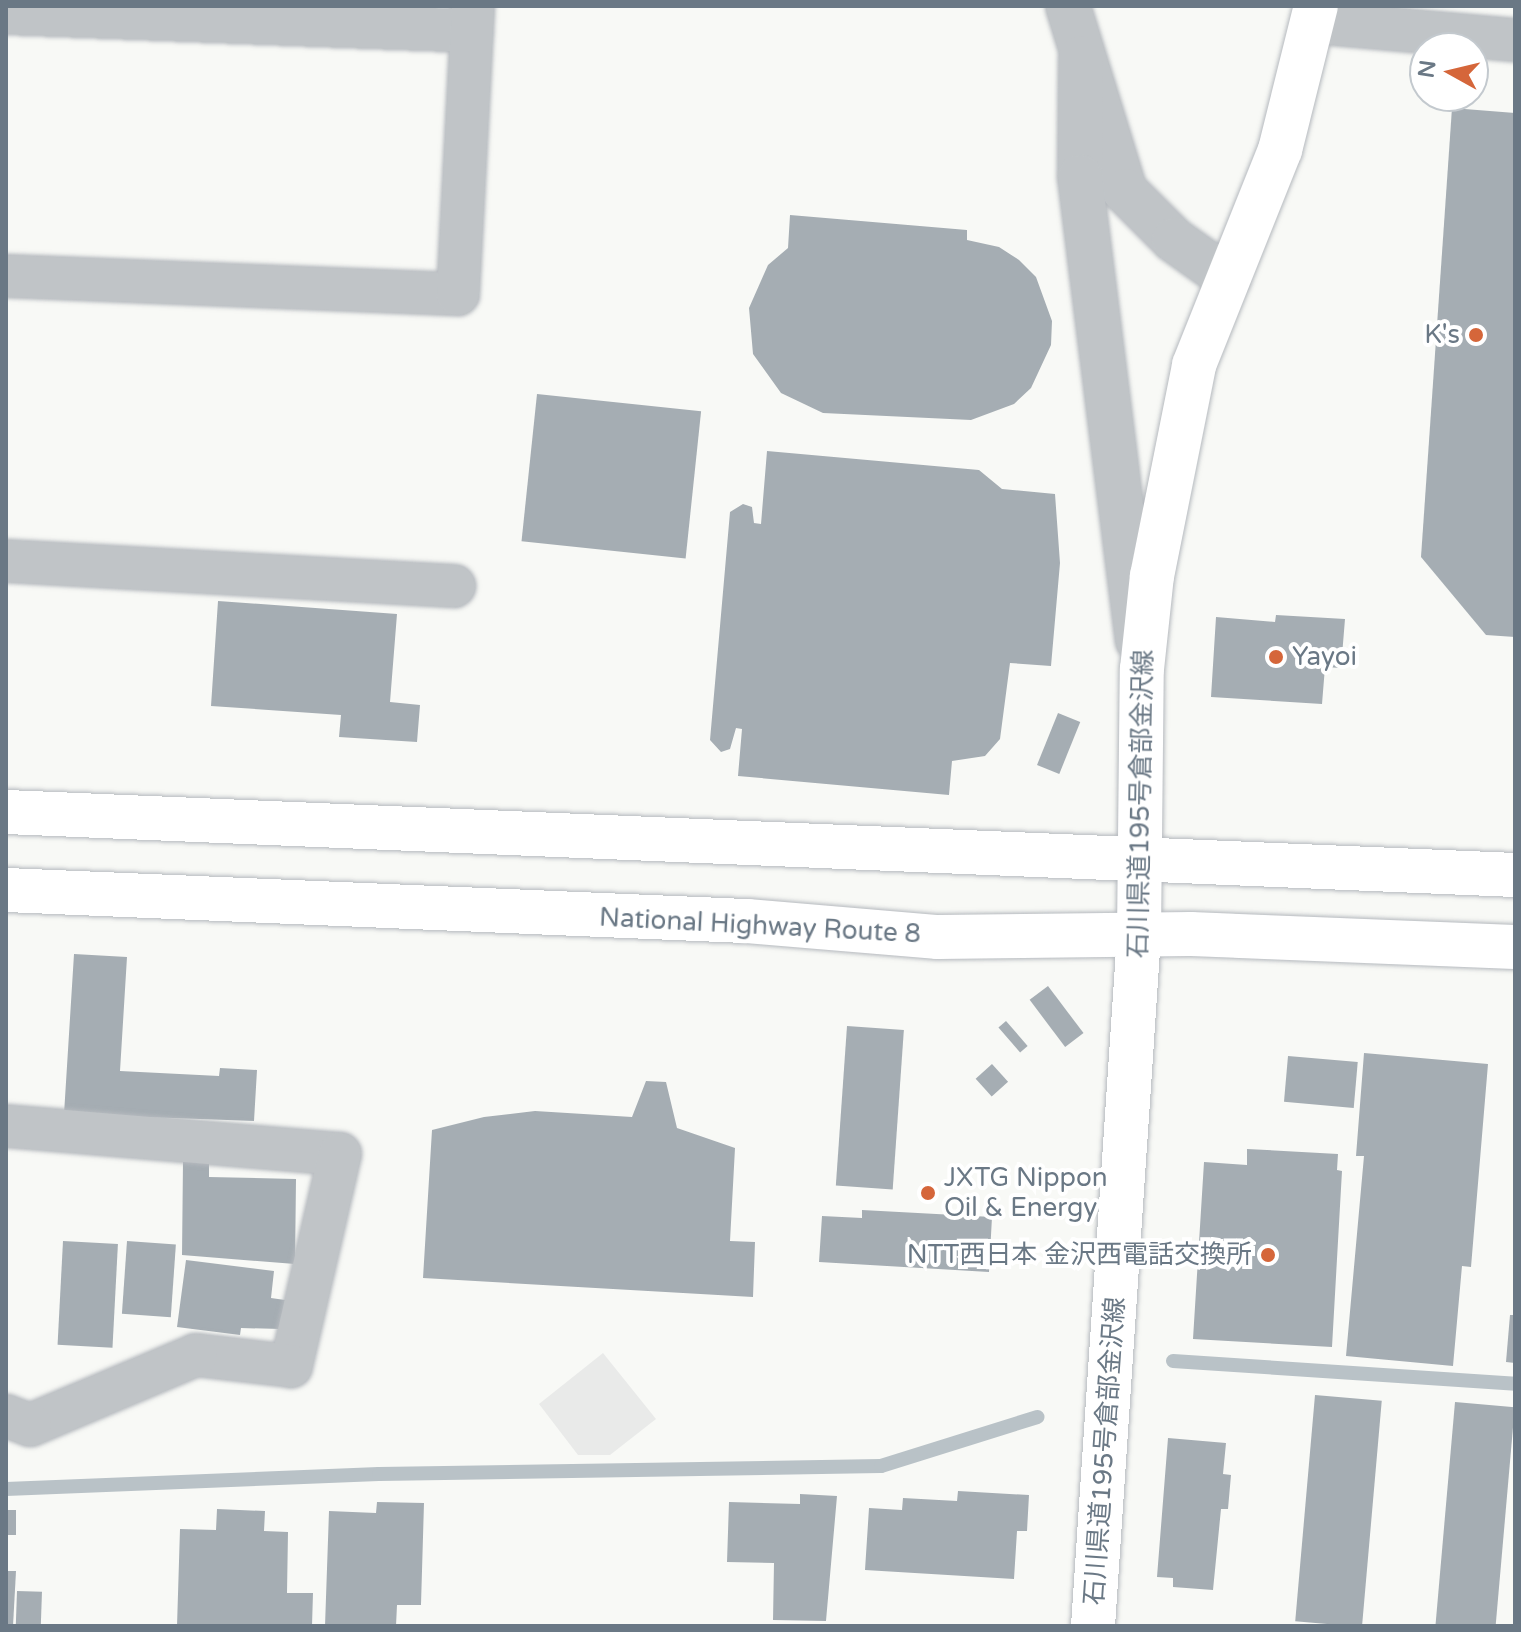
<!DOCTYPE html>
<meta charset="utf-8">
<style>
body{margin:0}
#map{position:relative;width:1521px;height:1632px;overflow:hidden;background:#f8f9f6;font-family:"Varela Round","Noto Sans JP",sans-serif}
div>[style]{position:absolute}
.built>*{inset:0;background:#e9eae9}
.stream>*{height:14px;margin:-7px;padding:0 7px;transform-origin:7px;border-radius:7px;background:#b9c2c7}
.building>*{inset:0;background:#a5adb3;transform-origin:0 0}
.roads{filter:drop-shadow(0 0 2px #b5b9be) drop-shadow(0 0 2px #b5b9be)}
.minor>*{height:42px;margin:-21px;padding:0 21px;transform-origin:21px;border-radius:21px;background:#c0c4c7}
.tertiary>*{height:44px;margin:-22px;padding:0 22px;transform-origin:22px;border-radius:22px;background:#c0c4c7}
.secondary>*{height:44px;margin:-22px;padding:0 22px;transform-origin:22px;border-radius:22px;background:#fff}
.trunk>*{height:44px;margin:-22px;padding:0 22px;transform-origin:22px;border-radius:22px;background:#fff}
.dots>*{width:22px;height:22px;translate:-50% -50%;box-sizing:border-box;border:4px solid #fff;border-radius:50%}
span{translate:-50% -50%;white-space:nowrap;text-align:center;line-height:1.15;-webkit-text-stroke:8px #fff;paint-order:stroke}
.poi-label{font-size:26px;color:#6a7885}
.right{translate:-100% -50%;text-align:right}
.left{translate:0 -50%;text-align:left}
.street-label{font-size:26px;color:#6a7885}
.frame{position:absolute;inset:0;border:8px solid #6a7885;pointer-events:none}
.north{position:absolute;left:1409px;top:32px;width:80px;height:80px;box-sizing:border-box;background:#fff;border:2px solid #c3c9ce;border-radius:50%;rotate:278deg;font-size:22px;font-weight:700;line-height:32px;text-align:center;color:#6a7885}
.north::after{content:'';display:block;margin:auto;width:28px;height:36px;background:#d5663a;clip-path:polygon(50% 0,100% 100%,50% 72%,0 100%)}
</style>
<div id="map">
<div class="built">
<i style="clip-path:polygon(603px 1353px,656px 1419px,610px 1455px,578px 1455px,539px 1404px)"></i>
</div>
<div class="stream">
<i style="left:1173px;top:1361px;width:343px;rotate:3.8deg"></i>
<i style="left:6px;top:1489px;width:373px;rotate:-2.3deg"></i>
<i style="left:379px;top:1474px;width:502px;rotate:-0.91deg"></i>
<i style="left:881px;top:1466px;width:164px;rotate:-17.4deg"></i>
</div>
<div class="building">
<i style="clip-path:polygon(1452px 108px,1515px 113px,1515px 637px,1486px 635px,1421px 557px)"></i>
<i style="clip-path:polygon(790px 215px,967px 230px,967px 240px,999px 247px,1019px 260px,1036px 277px,1052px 321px,1051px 345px,1031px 388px,1014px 404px,971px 420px,823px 413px,781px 393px,753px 354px,749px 308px,768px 265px,788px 248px)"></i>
<i style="left:537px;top:394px;width:165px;height:148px;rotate:6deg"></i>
<i style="clip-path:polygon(767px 451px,979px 470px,1002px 489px,1055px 494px,1060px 563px,1051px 666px,1010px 663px,1000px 739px,985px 756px,952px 761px,949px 795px,738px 776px,742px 729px,736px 728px,730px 749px,721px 752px,710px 740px,730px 512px,743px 504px,752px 507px,754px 523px,761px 524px)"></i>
<i style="clip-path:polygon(218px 601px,397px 614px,390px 702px,420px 705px,417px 742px,339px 737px,341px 715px,211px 706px)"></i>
<i style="clip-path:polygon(1276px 615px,1345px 619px,1341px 668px,1325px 667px,1322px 704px,1211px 697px,1216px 617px,1275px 622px)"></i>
<i style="left:1058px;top:713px;width:24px;height:56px;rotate:22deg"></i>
<i style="clip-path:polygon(74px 954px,127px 957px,120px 1071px,219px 1076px,220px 1068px,257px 1070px,254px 1121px,64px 1114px)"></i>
<i style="left:1048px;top:986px;width:59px;height:23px;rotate:53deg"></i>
<i style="left:1006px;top:1021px;width:33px;height:10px;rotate:49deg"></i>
<i style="left:847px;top:1026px;width:57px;height:160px;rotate:4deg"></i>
<i style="clip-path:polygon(1364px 1053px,1488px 1064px,1471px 1267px,1462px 1266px,1453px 1366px,1346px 1356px,1364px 1156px,1356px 1156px)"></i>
<i style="left:1288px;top:1056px;width:70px;height:46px;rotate:5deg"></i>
<i style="left:992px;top:1064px;width:24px;height:22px;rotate:48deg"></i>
<i style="clip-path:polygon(646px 1081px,666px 1082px,677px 1128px,735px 1148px,730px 1241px,755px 1242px,753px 1297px,423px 1278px,432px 1130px,484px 1117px,535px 1111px,632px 1117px)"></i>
<i style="clip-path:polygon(1247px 1149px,1338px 1154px,1337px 1170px,1342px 1171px,1332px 1347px,1193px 1339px,1204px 1162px,1247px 1165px)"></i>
<i style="clip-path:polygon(183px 1161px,209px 1162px,209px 1177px,296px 1179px,295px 1264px,182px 1255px)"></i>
<i style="clip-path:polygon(862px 1210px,992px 1217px,989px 1272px,819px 1262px,822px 1216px,862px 1218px)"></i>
<i style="left:63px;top:1241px;width:55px;height:104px;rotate:3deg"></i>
<i style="left:127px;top:1241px;width:49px;height:73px;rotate:4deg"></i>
<i style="clip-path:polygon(186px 1260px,274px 1271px,271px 1298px,285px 1300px,281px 1329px,241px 1328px,240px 1335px,177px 1327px)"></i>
<i style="clip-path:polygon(1510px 1315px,1515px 1315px,1515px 1363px,1506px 1362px)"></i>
<i style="left:1315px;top:1395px;width:67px;height:227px;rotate:5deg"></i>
<i style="left:1455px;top:1402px;width:60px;height:225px;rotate:5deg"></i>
<i style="clip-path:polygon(1168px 1438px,1226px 1443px,1223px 1474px,1231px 1475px,1228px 1509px,1221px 1509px,1213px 1590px,1173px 1587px,1173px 1578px,1157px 1577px)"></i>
<i style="clip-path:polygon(958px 1491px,1029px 1495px,1027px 1531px,1017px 1531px,1014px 1579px,865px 1570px,869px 1508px,902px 1510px,903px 1498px,957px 1501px)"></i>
<i style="clip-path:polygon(800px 1494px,837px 1496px,826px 1621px,773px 1620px,774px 1563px,727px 1562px,729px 1502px,800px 1504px)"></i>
<i style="clip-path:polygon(377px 1502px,424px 1503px,421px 1605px,397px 1605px,396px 1626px,325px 1626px,329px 1511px,376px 1513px)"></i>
<i style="clip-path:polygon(217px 1509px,265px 1511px,264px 1531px,288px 1532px,287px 1593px,313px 1593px,312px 1626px,177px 1626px,180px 1529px,216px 1530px)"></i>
<i style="left:6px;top:1510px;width:10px;height:25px"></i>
<i style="clip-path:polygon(6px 1571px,16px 1571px,13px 1626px,6px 1626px)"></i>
<i style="left:17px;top:1591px;width:25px;height:35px;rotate:2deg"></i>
</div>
<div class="roads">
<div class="minor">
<i style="left:6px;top:13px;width:466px;rotate:2.2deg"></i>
<i style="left:1312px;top:22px;width:204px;rotate:5.1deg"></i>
<i style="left:6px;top:276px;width:452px;rotate:2.3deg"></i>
<i style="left:458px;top:294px;width:288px;rotate:-87deg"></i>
<i style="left:6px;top:561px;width:449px;rotate:3.2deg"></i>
<i style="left:6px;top:1126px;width:335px;rotate:4.8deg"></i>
<i style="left:340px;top:1154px;width:218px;rotate:103deg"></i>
<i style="left:291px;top:1366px;width:96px;rotate:-173.4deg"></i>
<i style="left:196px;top:1355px;width:180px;rotate:157.1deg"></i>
<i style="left:30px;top:1425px;width:26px;rotate:-159deg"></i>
</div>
<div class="tertiary">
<i style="left:1068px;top:6px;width:194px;rotate:72.9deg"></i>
<i style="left:1125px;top:191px;width:69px;rotate:45deg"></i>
<i style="left:1174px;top:240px;width:67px;rotate:35.3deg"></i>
<i style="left:1081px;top:58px;width:119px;rotate:90.5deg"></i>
<i style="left:1080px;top:177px;width:467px;rotate:82.9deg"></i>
</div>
<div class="secondary">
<i style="left:1093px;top:1626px;width:693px;rotate:-86.19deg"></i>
<i style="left:1139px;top:935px;width:266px;rotate:-89.4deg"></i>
<i style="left:1142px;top:669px;width:94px;rotate:-83.9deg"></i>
<i style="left:1152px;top:576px;width:215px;rotate:-78.7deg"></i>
<i style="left:1194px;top:365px;width:232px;rotate:-68.2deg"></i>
<i style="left:1280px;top:150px;width:148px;rotate:-76deg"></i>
</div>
<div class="trunk">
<i style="left:6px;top:812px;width:1510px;rotate:2.39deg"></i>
<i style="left:6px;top:890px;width:742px;rotate:2.4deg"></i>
<i style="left:747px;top:921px;width:192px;rotate:4.8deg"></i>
<i style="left:938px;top:937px;width:253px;rotate:-0.7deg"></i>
<i style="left:1191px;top:934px;width:324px;rotate:2.3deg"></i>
</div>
</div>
<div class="dots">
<i style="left:1476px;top:335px;background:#d5663a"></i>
<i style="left:1276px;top:657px;background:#d5663a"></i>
<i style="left:928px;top:1193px;background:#d5663a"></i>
<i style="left:1268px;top:1255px;background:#d5663a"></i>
</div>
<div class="poi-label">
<span class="right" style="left:1460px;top:335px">K's</span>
<span class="left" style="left:1292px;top:657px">Yayoi</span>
<span class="left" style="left:944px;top:1193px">JXTG Nippon<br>Oil &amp; Energy</span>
<span class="right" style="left:1252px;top:1255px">NTT西日本 金沢西電話交換所</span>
</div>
<div class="street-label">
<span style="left:1141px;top:804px;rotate:-89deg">石川県道195号倉部金沢線</span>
<span style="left:760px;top:926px;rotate:3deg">National Highway Route 8</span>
<span style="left:1105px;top:1451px;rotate:-86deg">石川県道195号倉部金沢線</span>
</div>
<div class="frame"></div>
<div class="north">N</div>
</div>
